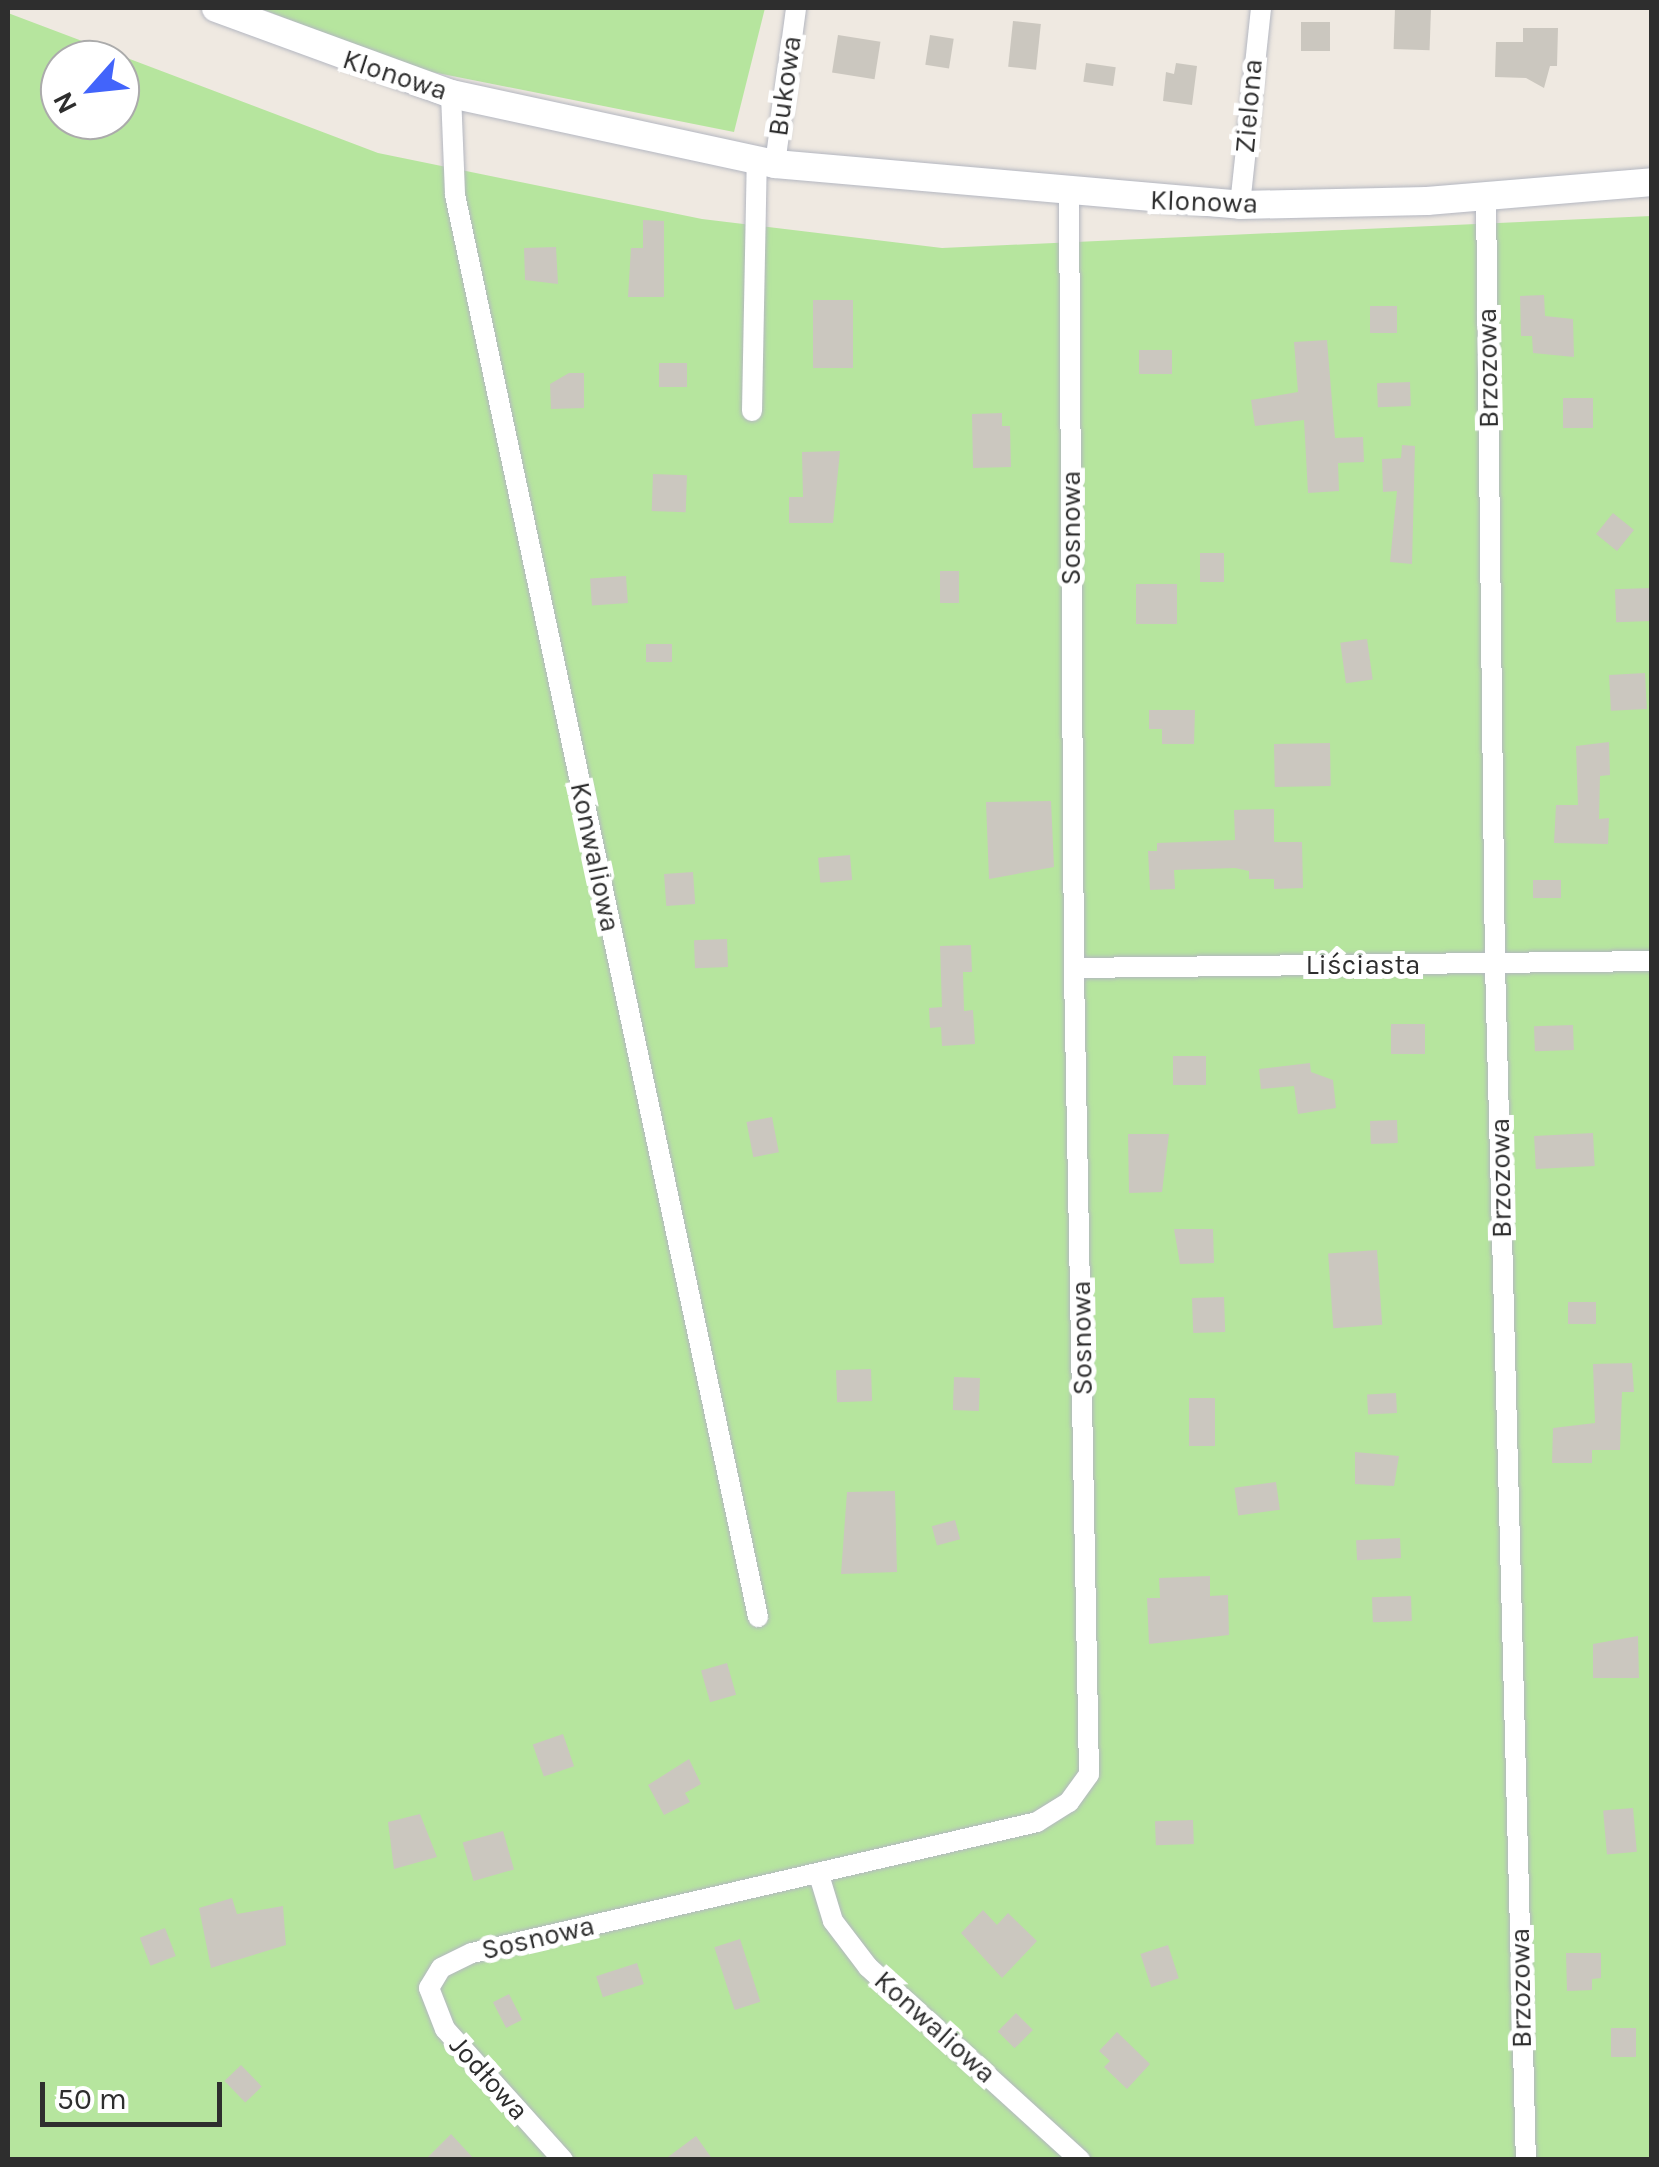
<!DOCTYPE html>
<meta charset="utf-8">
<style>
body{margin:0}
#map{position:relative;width:1659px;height:2167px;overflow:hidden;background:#efe9e1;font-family:Karla,sans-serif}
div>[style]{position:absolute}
.green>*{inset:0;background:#b6e59e}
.building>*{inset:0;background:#cbc7bf;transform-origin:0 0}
.roads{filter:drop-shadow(0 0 2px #b4b7c1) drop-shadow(0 0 2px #b4b7c1)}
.street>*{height:20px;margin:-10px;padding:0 10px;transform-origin:10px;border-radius:10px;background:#fff}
.secondary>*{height:28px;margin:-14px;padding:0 14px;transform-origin:14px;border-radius:14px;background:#fff}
span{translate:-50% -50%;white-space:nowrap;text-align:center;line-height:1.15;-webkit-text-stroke:10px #fff;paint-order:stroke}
.street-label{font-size:28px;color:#2e2e2e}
.frame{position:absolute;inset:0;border:10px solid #2e2e2e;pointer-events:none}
.north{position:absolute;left:40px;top:40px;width:100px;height:100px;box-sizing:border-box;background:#fff;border:2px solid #ababab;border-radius:50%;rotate:243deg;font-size:28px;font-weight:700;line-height:40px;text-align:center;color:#2e2e2e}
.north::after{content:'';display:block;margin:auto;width:35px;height:45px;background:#4264fb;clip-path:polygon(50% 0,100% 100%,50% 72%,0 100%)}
.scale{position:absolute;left:40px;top:2082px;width:182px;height:45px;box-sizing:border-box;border:5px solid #2e2e2e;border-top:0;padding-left:12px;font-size:30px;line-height:35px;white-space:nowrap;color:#2e2e2e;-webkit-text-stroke:8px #fff;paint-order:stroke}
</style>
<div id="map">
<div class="green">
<i style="clip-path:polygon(259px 8px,765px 8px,734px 132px,417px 69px)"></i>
<i style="clip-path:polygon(evenodd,8px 13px,378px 153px,702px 219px,942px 248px,1651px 216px,1651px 2159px,8px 2159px,8px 13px,60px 60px,120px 60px,120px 120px,60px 120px,60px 60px)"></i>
</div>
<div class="building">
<i style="left:1395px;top:8px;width:36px;height:41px;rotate:2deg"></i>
<i style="left:1013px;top:21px;width:28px;height:46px;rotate:6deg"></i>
<i style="left:1301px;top:22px;width:29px;height:29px"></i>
<i style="clip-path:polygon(1523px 28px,1558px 28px,1557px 66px,1550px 66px,1544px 88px,1526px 78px,1495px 77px,1496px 42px,1523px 42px)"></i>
<i style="left:838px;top:35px;width:43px;height:38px;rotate:9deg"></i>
<i style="left:930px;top:35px;width:24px;height:30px;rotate:9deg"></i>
<i style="left:1086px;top:63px;width:30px;height:19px;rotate:8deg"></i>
<i style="clip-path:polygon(1176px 63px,1197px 66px,1192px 105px,1163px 101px,1166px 72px,1174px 74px)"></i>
<i style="clip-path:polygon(643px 220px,664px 221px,664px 297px,628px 297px,631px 248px,643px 248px)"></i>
<i style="clip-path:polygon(556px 247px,558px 284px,525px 280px,524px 248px)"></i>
<i style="clip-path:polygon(1544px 295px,1545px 316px,1573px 319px,1574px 357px,1533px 353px,1532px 336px,1521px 336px,1520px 296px)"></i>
<i style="left:813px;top:300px;width:40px;height:68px"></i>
<i style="left:1370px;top:306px;width:27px;height:27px"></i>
<i style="clip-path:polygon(1327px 340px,1335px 438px,1363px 437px,1364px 462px,1338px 463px,1339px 491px,1308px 493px,1304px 420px,1255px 426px,1251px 400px,1298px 392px,1294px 342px)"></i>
<i style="left:1139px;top:350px;width:33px;height:24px"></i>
<i style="left:687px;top:363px;width:24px;height:28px;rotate:90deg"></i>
<i style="clip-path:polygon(569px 373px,584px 373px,584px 408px,551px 409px,550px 384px)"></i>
<i style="left:1410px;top:382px;width:24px;height:33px;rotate:88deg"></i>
<i style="left:1563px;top:398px;width:30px;height:30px"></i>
<i style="clip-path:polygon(1002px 413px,1002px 426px,1010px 426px,1011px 467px,973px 468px,972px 414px)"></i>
<i style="clip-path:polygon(1402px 445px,1415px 446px,1412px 564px,1390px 562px,1397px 491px,1383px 492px,1382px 459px,1401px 458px)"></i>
<i style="clip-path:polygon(840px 451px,833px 523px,789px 523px,789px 497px,803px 497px,802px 452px)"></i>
<i style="left:653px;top:474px;width:34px;height:37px;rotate:2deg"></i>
<i style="left:1613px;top:513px;width:27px;height:27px;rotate:39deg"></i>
<i style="left:1200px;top:553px;width:24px;height:29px"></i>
<i style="left:959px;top:571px;width:32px;height:19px;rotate:90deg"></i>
<i style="left:626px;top:576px;width:27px;height:36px;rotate:86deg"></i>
<i style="left:1136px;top:584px;width:41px;height:40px"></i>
<i style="left:1650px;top:588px;width:33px;height:35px;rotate:88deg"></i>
<i style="left:1367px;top:639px;width:41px;height:27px;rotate:82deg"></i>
<i style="left:672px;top:644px;width:18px;height:26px;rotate:90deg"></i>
<i style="left:1645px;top:673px;width:36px;height:36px;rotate:87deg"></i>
<i style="clip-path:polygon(1149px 710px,1195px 710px,1194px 744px,1162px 744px,1162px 729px,1149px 729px)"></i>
<i style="clip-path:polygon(1609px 742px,1610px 775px,1600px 776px,1599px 819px,1609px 818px,1608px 844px,1554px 843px,1556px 805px,1578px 805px,1576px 746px)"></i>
<i style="left:1330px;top:743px;width:43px;height:56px;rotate:89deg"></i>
<i style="clip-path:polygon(1051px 801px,1054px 867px,989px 879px,986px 802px)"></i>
<i style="clip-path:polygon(1274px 809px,1274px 842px,1302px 842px,1303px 888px,1274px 889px,1274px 879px,1249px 879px,1249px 871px,1235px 868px,1174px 870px,1175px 889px,1150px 890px,1148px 851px,1157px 851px,1157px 843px,1235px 840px,1234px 810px)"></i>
<i style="left:850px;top:855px;width:25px;height:32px;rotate:85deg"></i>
<i style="left:693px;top:872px;width:32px;height:29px;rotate:86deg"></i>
<i style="left:1533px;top:880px;width:28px;height:18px"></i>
<i style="left:727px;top:939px;width:28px;height:33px;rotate:88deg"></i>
<i style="clip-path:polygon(971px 945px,972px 972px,963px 972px,964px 1011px,973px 1010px,975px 1044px,942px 1046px,941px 1027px,930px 1028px,929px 1008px,942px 1007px,940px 946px)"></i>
<i style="left:1391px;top:1024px;width:34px;height:30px"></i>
<i style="left:1573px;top:1025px;width:25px;height:39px;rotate:88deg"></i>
<i style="left:1206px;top:1056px;width:29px;height:33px;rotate:90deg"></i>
<i style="clip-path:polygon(1310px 1063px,1311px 1072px,1333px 1080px,1336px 1108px,1298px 1114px,1294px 1086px,1261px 1089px,1259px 1069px)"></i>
<i style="left:772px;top:1117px;width:36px;height:26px;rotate:79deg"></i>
<i style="left:1397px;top:1120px;width:23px;height:27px;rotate:88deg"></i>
<i style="left:1593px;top:1133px;width:33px;height:59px;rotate:87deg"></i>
<i style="clip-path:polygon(1128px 1134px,1169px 1134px,1162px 1192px,1129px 1193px)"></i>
<i style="clip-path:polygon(1174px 1229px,1213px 1229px,1214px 1263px,1180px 1264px)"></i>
<i style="left:1377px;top:1250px;width:75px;height:49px;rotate:86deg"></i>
<i style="left:1224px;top:1297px;width:35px;height:32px;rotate:88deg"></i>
<i style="left:1568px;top:1302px;width:28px;height:22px"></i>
<i style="clip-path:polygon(1632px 1363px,1634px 1392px,1622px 1392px,1620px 1450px,1592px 1450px,1592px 1463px,1552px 1463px,1553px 1428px,1595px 1423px,1593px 1364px)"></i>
<i style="left:871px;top:1369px;width:32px;height:35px;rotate:88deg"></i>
<i style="left:954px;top:1377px;width:26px;height:33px;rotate:2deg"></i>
<i style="left:1396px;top:1393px;width:20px;height:29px;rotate:87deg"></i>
<i style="left:1189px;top:1398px;width:26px;height:48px"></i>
<i style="clip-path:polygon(1355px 1452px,1399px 1456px,1394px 1486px,1355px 1484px)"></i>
<i style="left:1276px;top:1482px;width:28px;height:42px;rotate:82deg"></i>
<i style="clip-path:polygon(895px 1491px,897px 1572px,841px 1574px,847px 1492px)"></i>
<i style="left:955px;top:1520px;width:20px;height:24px;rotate:75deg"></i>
<i style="left:1400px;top:1538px;width:20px;height:44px;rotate:87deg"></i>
<i style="clip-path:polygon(1210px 1576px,1210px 1596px,1228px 1595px,1229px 1635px,1149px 1644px,1147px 1598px,1160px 1598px,1159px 1578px)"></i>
<i style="left:1411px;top:1596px;width:25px;height:39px;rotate:88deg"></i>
<i style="clip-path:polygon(1638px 1636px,1639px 1678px,1593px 1678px,1593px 1644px)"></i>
<i style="left:727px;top:1663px;width:33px;height:27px;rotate:74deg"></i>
<i style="left:563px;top:1734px;width:34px;height:32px;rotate:71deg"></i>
<i style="clip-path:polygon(689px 1759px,701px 1784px,685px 1793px,690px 1802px,664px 1815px,648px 1785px)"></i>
<i style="left:1633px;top:1808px;width:44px;height:30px;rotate:85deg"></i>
<i style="clip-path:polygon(420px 1814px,437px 1857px,394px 1869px,388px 1822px)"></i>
<i style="left:1193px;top:1820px;width:24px;height:38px;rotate:88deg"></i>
<i style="left:503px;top:1831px;width:40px;height:42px;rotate:74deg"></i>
<i style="clip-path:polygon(232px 1898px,237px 1914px,283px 1906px,286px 1945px,211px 1968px,199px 1908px)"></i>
<i style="clip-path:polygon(983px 1910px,997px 1925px,1008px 1913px,1037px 1941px,1002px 1978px,961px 1933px)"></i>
<i style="left:165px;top:1928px;width:30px;height:27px;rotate:69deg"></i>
<i style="left:740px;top:1939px;width:66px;height:27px;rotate:72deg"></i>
<i style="left:1168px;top:1945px;width:35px;height:29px;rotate:72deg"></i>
<i style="clip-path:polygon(1566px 1953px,1601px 1953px,1601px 1978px,1592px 1979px,1592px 1990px,1567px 1991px)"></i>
<i style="left:637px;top:1963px;width:22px;height:43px;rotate:72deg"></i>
<i style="left:509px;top:1994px;width:29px;height:18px;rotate:63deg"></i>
<i style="left:1016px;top:2013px;width:24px;height:26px;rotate:45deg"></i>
<i style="left:1636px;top:2028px;width:29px;height:25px;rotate:90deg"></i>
<i style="clip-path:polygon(1117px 2032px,1150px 2064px,1127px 2089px,1104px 2067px,1110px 2061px,1099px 2051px)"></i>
<i style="left:241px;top:2065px;width:30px;height:23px;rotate:46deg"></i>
<i style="clip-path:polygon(451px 2134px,475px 2160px,425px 2160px)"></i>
<i style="clip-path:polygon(696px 2136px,713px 2160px,664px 2160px)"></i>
</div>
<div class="roads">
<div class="street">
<i style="left:451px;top:94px;width:101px;rotate:87.7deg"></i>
<i style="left:455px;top:195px;width:1454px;rotate:77.97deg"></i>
<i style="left:775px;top:164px;width:157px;rotate:-82.3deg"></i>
<i style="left:1486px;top:196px;width:768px;rotate:89.33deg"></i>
<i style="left:1495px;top:964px;width:1196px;rotate:88.52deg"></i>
<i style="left:1240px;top:205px;width:198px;rotate:-83.9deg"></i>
<i style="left:752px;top:411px;width:250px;rotate:-88.9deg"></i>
<i style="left:1074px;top:968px;width:578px;rotate:-0.69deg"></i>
<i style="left:819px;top:1875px;width:48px;rotate:73.1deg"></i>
<i style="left:833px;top:1921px;width:58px;rotate:52.7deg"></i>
<i style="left:868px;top:1967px;width:287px;rotate:42.3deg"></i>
<i style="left:563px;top:2160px;width:176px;rotate:-132deg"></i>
<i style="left:445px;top:2029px;width:44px;rotate:-111.3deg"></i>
<i style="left:429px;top:1988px;width:23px;rotate:-59deg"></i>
<i style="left:441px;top:1968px;width:34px;rotate:-26deg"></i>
<i style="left:472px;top:1953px;width:580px;rotate:-13.05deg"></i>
<i style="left:1037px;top:1822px;width:38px;rotate:-32deg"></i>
<i style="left:1069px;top:1802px;width:34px;rotate:-54deg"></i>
<i style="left:1089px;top:1774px;width:806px;rotate:-91.07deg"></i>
<i style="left:1074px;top:968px;width:775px;rotate:-90.37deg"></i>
</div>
<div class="secondary">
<i style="left:216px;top:8px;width:250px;rotate:20.1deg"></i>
<i style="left:451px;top:94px;width:331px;rotate:12.2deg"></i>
<i style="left:775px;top:164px;width:467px;rotate:5deg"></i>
<i style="left:1240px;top:205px;width:187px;rotate:-1.2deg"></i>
<i style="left:1427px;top:201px;width:226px;rotate:-4.8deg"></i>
</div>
</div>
<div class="street-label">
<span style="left:395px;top:75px;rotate:18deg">Klonowa</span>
<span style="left:785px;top:86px;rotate:-82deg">Bukowa</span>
<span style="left:1249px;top:106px;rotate:-85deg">Zielona</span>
<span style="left:1204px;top:202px;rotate:2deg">Klonowa</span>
<span style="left:1488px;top:368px;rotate:-91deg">Brzozowa</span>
<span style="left:1071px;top:528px;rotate:-90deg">Sosnowa</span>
<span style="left:595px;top:857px;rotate:78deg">Konwaliowa</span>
<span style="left:1363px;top:965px">Liściasta</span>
<span style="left:1501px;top:1178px;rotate:-91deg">Brzozowa</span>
<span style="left:1082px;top:1338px;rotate:-91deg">Sosnowa</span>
<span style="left:538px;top:1938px;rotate:-13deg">Sosnowa</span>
<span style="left:1521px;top:1988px;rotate:-91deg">Brzozowa</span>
<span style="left:935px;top:2027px;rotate:42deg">Konwaliowa</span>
<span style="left:489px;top:2078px;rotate:48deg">Jodłowa</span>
</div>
<div class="frame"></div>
<div class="north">N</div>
<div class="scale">50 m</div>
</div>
